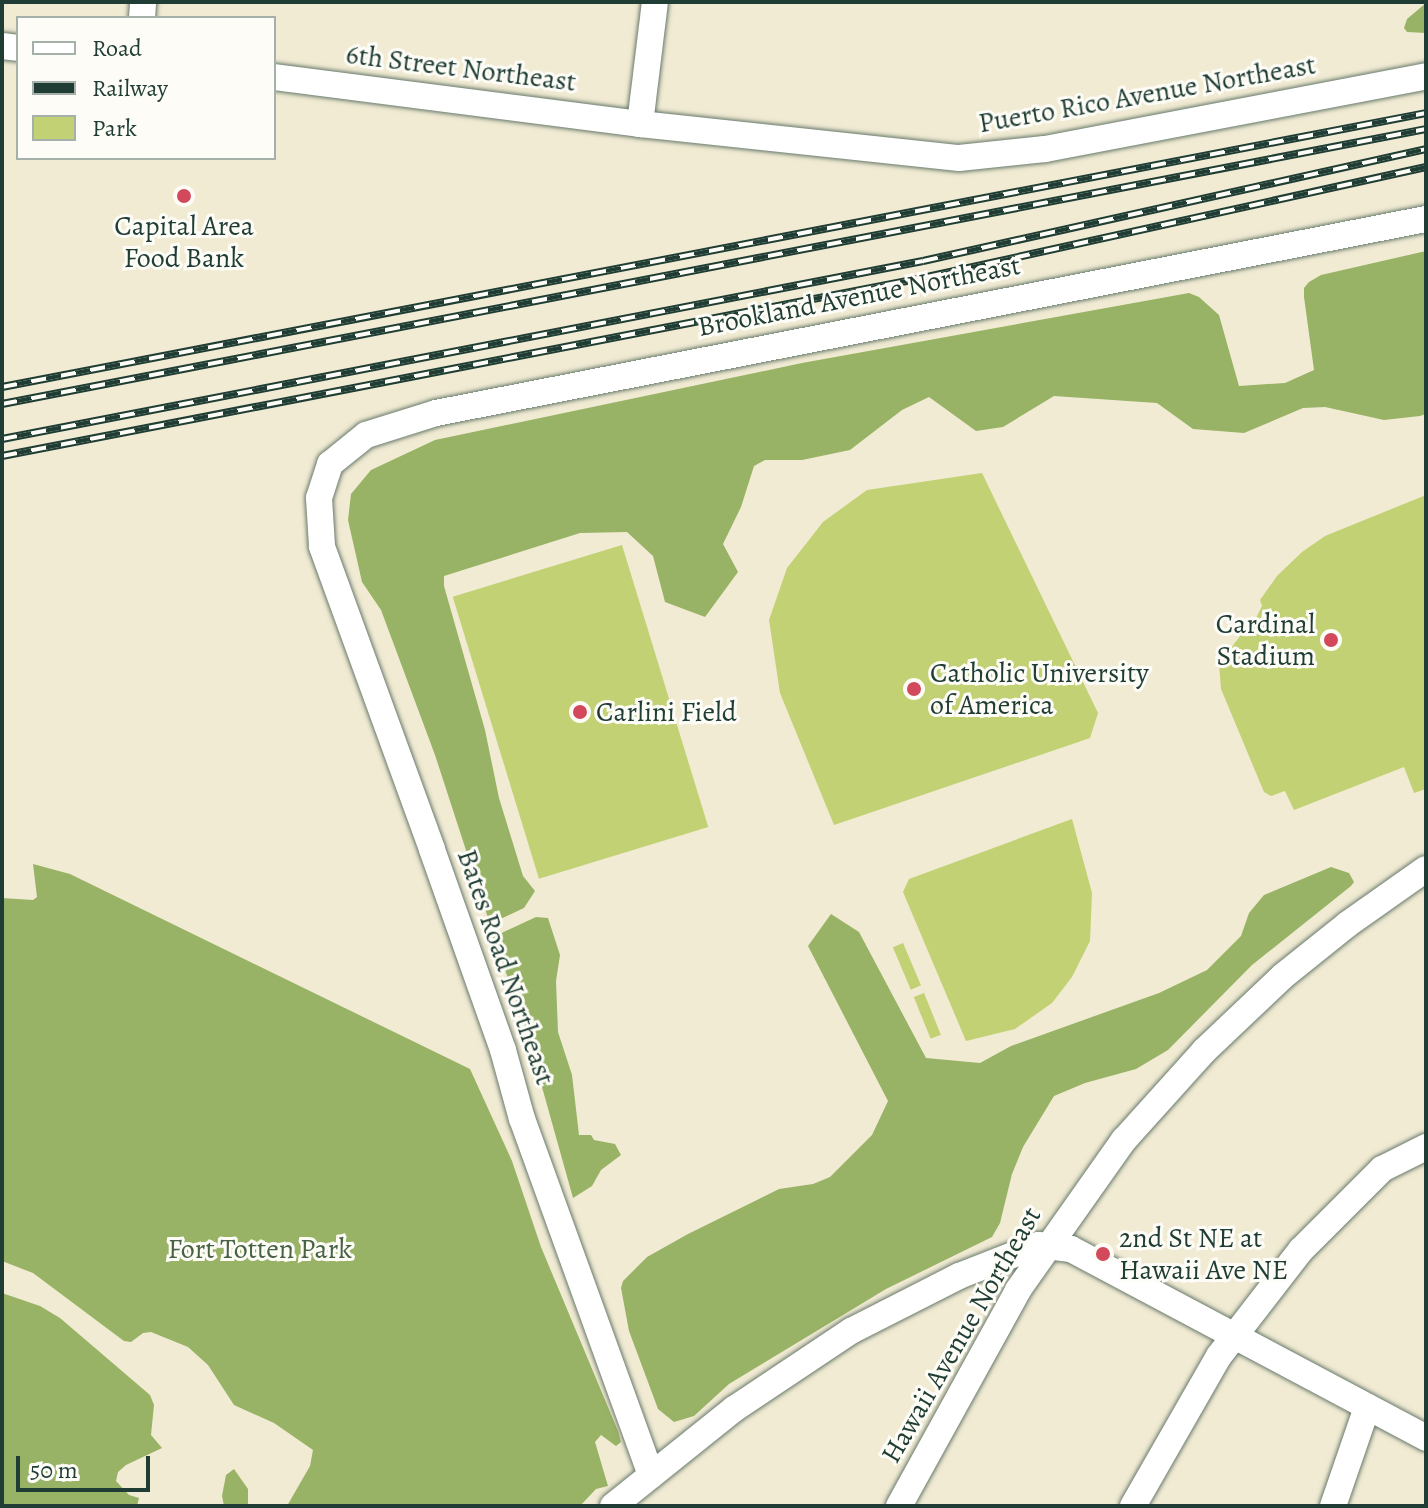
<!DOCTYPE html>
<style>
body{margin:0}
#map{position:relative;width:1428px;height:1508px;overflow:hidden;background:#f1ebd3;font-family:Alegreya,serif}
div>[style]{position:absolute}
.green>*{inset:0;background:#c1d173;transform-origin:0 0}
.forest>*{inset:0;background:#98b365}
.roads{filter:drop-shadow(0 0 2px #687a6c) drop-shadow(0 0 2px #687a6c)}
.minor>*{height:26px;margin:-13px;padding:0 13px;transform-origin:13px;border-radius:13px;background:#fff}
.rail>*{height:8px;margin-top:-4px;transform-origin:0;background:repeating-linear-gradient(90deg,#fdfcf7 0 15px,#1f3d34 0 30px);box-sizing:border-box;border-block:2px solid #1f3d34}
.dots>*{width:22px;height:22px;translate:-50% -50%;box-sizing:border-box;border:4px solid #fdfcf7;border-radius:50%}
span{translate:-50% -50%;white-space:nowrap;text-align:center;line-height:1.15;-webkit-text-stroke:6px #fdfcf7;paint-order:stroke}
.street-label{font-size:28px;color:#1f3d34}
.poi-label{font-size:28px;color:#1f3d34}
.right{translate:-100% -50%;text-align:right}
.left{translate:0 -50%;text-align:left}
.park-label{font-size:28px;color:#486244}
.frame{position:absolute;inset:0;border:4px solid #1f3d34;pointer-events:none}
.legend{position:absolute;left:16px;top:16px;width:260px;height:144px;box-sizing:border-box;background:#fdfcf7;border:2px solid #a4b0a9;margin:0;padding:10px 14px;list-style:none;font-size:24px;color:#1f3d34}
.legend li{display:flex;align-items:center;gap:16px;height:40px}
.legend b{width:40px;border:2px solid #a4b0a9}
.scale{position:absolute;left:16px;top:1456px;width:134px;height:36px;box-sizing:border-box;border:4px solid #1f3d34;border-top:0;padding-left:10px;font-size:24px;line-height:28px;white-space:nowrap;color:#1f3d34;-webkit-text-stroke:6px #fdfcf7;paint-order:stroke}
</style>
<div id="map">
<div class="green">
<i style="clip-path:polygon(982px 473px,1098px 713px,1090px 738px,834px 825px,780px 693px,769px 620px,787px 568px,823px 522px,867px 490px)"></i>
<i style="clip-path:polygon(1426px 495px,1426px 789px,1414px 793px,1404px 767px,1294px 810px,1285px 791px,1271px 796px,1264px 792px,1221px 689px,1219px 664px,1249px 624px,1254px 622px,1262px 606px,1260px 600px,1277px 576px,1302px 552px,1325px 536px)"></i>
<i style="left:622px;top:545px;width:295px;height:177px;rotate:73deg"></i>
<i style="clip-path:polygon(1072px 819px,1092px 893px,1090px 941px,1072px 977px,1052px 1003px,1015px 1029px,966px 1041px,903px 892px,909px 879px)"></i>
<i style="left:903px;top:943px;width:46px;height:11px;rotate:67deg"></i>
<i style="left:924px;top:993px;width:45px;height:11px;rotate:68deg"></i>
</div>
<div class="forest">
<i style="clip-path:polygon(1426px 3px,1426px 33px,1407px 32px,1404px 28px,1407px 19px)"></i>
<i style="clip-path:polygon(1426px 251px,1426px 414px,1420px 416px,1384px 420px,1325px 407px,1303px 408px,1244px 433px,1193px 429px,1157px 403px,1054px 396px,1003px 427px,976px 431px,929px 397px,902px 410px,850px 450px,802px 460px,765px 460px,754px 466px,741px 507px,723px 544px,738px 572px,705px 617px,665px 602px,653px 556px,627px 532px,580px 533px,444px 576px,444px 586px,485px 730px,499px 798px,523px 876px,535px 891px,524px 908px,490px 924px,435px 755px,381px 610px,362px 582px,348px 520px,351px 494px,371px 470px,435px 440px,802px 363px,1189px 293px,1199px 297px,1219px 315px,1239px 386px,1285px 383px,1314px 370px,1304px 297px,1304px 288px,1309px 282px,1321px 275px)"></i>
<i style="clip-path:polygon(33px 864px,70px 874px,470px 1069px,512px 1161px,541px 1247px,618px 1431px,621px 1442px,616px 1446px,601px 1435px,595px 1442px,608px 1486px,596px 1489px,580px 1506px,287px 1506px,310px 1466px,313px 1450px,274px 1423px,234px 1405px,208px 1365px,188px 1347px,151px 1332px,143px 1333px,131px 1342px,124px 1341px,33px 1273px,2px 1261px,2px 898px,33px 900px,37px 897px)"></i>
<i style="clip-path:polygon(1331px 867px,1349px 873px,1354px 882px,1351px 886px,1252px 965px,1168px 1050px,1136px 1069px,1085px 1083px,1054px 1096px,1023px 1147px,1012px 1174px,1000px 1223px,992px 1237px,886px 1289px,729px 1384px,694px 1416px,674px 1422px,658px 1409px,629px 1331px,621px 1288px,623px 1281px,647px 1257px,688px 1234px,779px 1189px,813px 1184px,830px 1177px,872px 1135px,888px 1101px,808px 946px,831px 914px,859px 932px,926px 1058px,980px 1063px,1011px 1046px,1159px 993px,1207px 970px,1241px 936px,1249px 913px,1264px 895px)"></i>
<i style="clip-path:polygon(536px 917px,548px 918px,560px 955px,556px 981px,558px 1032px,572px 1075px,579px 1135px,591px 1135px,594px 1140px,615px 1144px,621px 1155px,601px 1170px,592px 1186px,573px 1198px,523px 1019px,493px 937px)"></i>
<i style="clip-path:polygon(2px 1293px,40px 1306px,60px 1318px,150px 1395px,154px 1405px,151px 1435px,162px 1448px,126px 1465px,118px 1472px,116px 1481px,129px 1495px,139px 1498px,137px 1506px,2px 1506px)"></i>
<i style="clip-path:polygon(234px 1469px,248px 1489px,248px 1506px,224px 1506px,222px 1496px,226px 1475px)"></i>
</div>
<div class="roads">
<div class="minor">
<i style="left:142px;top:18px;width:16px;rotate:-86deg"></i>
<i style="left:2px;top:46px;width:16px;rotate:7deg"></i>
<i style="left:274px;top:77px;width:369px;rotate:7.3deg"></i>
<i style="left:640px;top:124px;width:321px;rotate:6.1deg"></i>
<i style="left:959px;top:158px;width:86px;rotate:-6deg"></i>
<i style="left:1045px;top:149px;width:388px;rotate:-10.8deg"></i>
<i style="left:640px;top:124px;width:123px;rotate:-83deg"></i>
<i style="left:651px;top:1475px;width:379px;rotate:-109.9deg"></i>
<i style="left:522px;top:1119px;width:72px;rotate:-105.4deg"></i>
<i style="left:503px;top:1050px;width:213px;rotate:-109.5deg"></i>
<i style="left:432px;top:849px;width:322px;rotate:-110deg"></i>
<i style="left:322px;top:546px;width:48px;rotate:-93.6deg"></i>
<i style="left:319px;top:498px;width:36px;rotate:-72deg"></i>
<i style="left:330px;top:464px;width:46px;rotate:-38.9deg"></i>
<i style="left:366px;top:435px;width:73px;rotate:-17.4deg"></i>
<i style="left:436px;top:413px;width:1009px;rotate:-11.09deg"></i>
<i style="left:613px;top:1506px;width:155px;rotate:-38.7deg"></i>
<i style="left:734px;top:1409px;width:141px;rotate:-33.7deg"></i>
<i style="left:851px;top:1331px;width:121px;rotate:-27deg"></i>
<i style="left:959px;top:1276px;width:85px;rotate:-21.4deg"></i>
<i style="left:1038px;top:1245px;width:33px;rotate:7deg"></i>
<i style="left:1071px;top:1249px;width:402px;rotate:28deg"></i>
<i style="left:899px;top:1506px;width:247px;rotate:-61.1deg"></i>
<i style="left:1018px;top:1290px;width:184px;rotate:-54.8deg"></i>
<i style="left:1124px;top:1140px;width:120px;rotate:-48deg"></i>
<i style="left:1204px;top:1051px;width:109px;rotate:-43.5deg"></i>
<i style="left:1283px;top:976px;width:83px;rotate:-38.7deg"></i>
<i style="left:1348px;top:924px;width:95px;rotate:-35.2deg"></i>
<i style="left:1133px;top:1506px;width:173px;rotate:-60.2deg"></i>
<i style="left:1219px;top:1356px;width:134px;rotate:-52.3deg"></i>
<i style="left:1301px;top:1250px;width:115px;rotate:-45deg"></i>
<i style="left:1382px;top:1169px;width:49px;rotate:-26.6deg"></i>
<i style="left:1333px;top:1506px;width:105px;rotate:-71deg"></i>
</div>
</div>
<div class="rail">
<i style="left:2px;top:387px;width:1450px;rotate:-10.89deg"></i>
<i style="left:2px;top:404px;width:1450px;rotate:-10.93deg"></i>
<i style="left:2px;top:439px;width:938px;rotate:-10.94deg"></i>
<i style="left:923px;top:261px;width:515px;rotate:-12.55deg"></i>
<i style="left:2px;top:456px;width:942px;rotate:-10.95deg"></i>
<i style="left:927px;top:277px;width:511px;rotate:-12.43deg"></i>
</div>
<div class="dots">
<i style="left:184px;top:196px;background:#d1495b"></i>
<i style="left:1331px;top:640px;background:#d1495b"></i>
<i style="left:914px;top:689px;background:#d1495b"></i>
<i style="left:580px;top:712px;background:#d1495b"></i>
<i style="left:1103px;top:1254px;background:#d1495b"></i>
</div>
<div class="street-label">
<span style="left:461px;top:68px;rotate:7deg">6th Street Northeast</span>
<span style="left:1147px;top:94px;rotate:-10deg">Puerto Rico Avenue Northeast</span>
<span style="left:859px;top:296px;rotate:-11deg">Brookland Avenue Northeast</span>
<span style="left:506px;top:967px;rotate:71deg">Bates Road Northeast</span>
<span style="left:961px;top:1335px;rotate:-60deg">Hawaii Avenue Northeast</span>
</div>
<div class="poi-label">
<span style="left:184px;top:242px">Capital Area<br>Food Bank</span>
<span class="right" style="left:1315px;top:640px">Cardinal<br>Stadium</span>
<span class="left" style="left:930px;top:689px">Catholic University<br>of America</span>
<span class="left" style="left:596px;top:712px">Carlini Field</span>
<span class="left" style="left:1119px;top:1254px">2nd St NE at<br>Hawaii Ave NE</span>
</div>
<div class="park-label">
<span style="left:260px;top:1249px">Fort Totten Park</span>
</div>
<div class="frame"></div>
<ul class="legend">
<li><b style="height:10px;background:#fff"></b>Road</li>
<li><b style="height:10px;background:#1f3d34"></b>Railway</li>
<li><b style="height:22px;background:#c1d173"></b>Park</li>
</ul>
<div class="scale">50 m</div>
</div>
